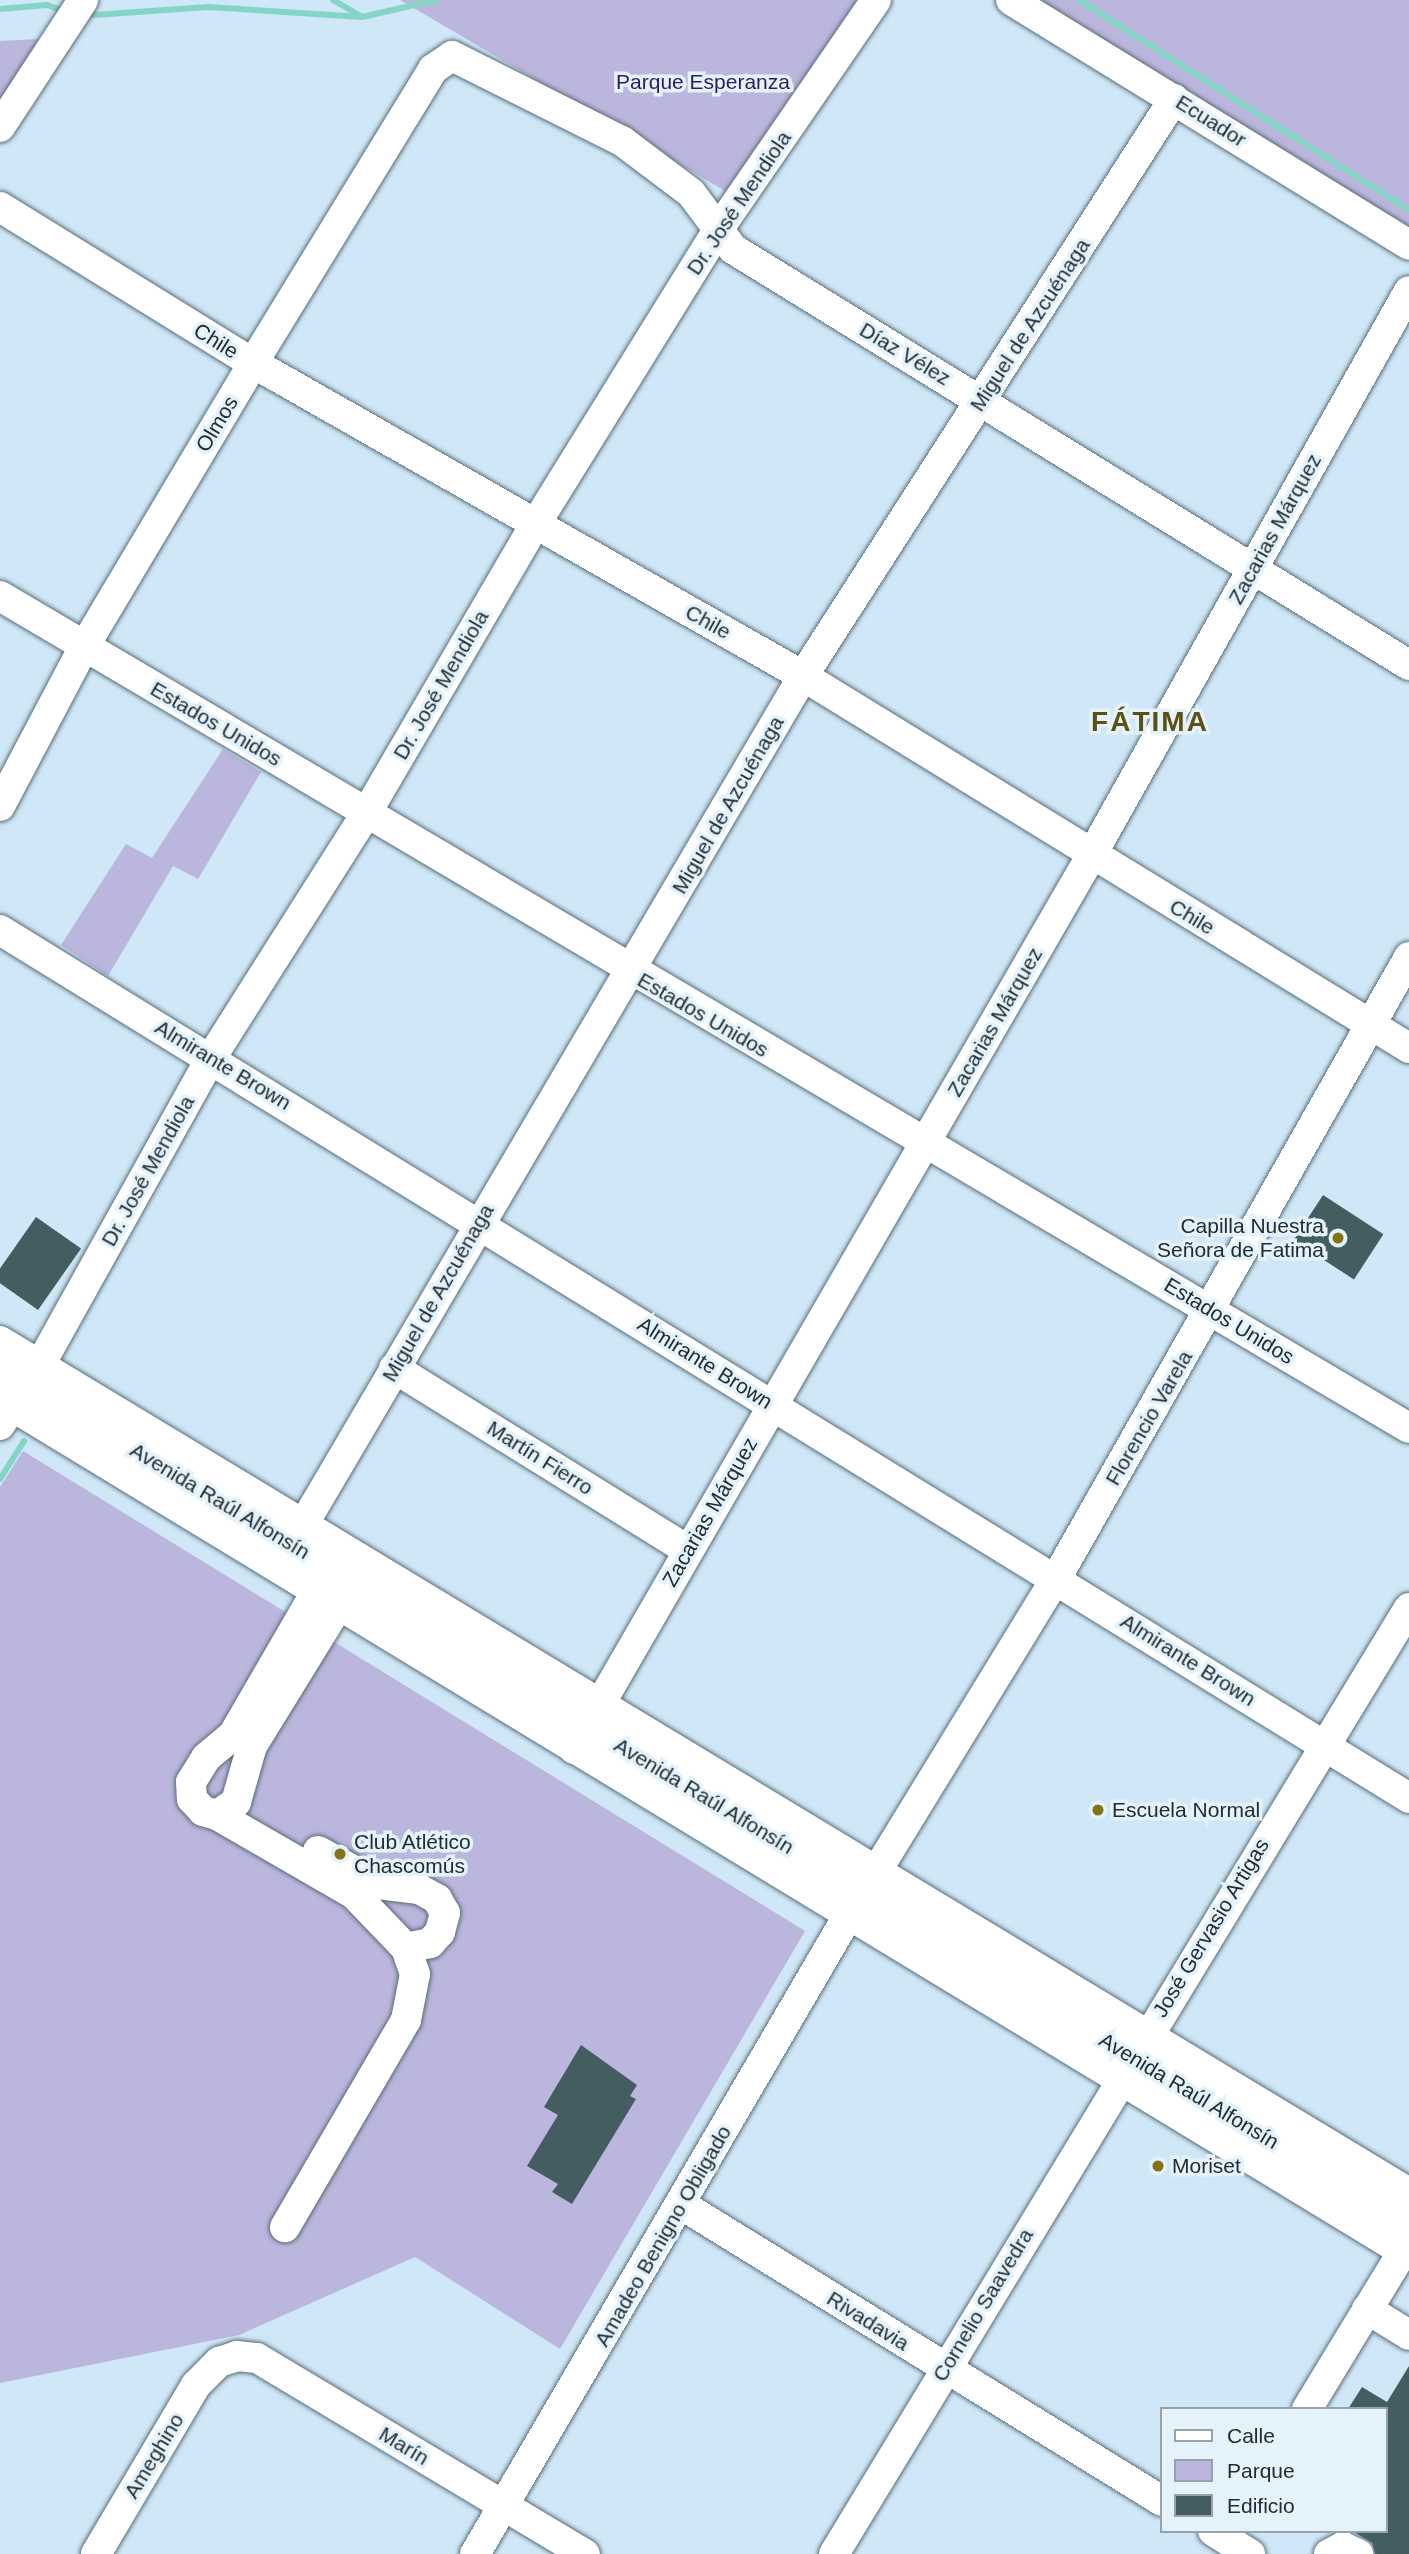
<!DOCTYPE html>
<meta charset="utf-8">
<style>
body{margin:0}
#map{position:relative;width:1409px;height:2554px;overflow:hidden;background:#cfe7f6;font-family:Helvetica,sans-serif}
div>[style]{position:absolute}
.green>*{inset:0;background:#bbb6dd}
.stream>*{height:6px;margin:-3px;padding:0 3px;transform-origin:3px;border-radius:3px;background:#85d5c7}
.building>*{inset:0;background:#435d61;transform-origin:0 0}
.roads{filter:drop-shadow(0 0 2px #586d7a) drop-shadow(0 0 2px #586d7a)}
.minor>*{height:30px;margin:-15px;padding:0 15px;transform-origin:15px;border-radius:15px;background:#fff}
.major>*{height:38px;margin:-19px;padding:0 19px;transform-origin:19px;border-radius:19px;background:#fff}
.dots>*{width:19px;height:19px;translate:-50% -50%;box-sizing:border-box;border:4px solid #e4f2fb;border-radius:50%}
span{translate:-50% -50%;white-space:nowrap;text-align:center;line-height:1.15;-webkit-text-stroke:7px #e4f2fb;paint-order:stroke}
.park-label{font-size:21px;color:#2f1c5f}
.street-label{font-size:21px;color:#232c32}
.poi-label{font-size:21px;color:#232c32}
.right{translate:-100% -50%;text-align:right}
.left{translate:0 -50%;text-align:left}
.district-label{font-size:28px;color:#5b5113;font-weight:700;letter-spacing:2px}
.legend{position:absolute;left:1160px;top:2407px;width:228px;height:126px;box-sizing:border-box;background:#e4f2fb;border:2px solid #97a3ab;margin:0;padding:9px 12px;list-style:none;font-size:21px;color:#232c32}
.legend li{display:flex;align-items:center;gap:14px;height:35px}
.legend b{width:35px;border:2px solid #97a3ab}
</style>
<div id="map">
<div class="green">
<i style="clip-path:polygon(400px 0,858px 0,732px 195px)"></i>
<i style="clip-path:polygon(1039px 0,1409px 0,1409px 228px)"></i>
<i style="clip-path:polygon(39px 39px,0 102px,0 41px)"></i>
<i style="clip-path:polygon(223px 749px,261px 772px,198px 879px,173px 866px,108px 976px,61px 945px,126px 844px,152px 858px)"></i>
<i style="clip-path:polygon(23px 1451px,805px 1931px,560px 2349px,415px 2257px,239px 2335px,0 2383px,0 1487px)"></i>
</div>
<div class="stream">
<i style="left:333px;top:0;width:30px;rotate:30deg"></i>
<i style="left:1079px;top:0;width:391px;rotate:32.5deg"></i>
<i style="left:0;top:9px;width:47px;rotate:-4.9deg"></i>
<i style="left:47px;top:5px;width:21px;rotate:19deg"></i>
<i style="left:80px;top:16px;width:128px;rotate:-4deg"></i>
<i style="left:208px;top:7px;width:154px;rotate:3.7deg"></i>
<i style="left:362px;top:17px;width:77px;rotate:-12.8deg"></i>
<i style="left:0;top:1479px;width:45px;rotate:-57.7deg"></i>
</div>
<div class="building">
<i style="left:1323px;top:1195px;width:72px;height:54px;rotate:33deg"></i>
<i style="left:36px;top:1217px;width:55px;height:75px;rotate:35deg"></i>
<i style="clip-path:polygon(581px 2045px,637px 2085px,630px 2096px,636px 2099px,572px 2204px,552px 2192px,558px 2184px,527px 2166px,558px 2115px,544px 2107px)"></i>
<i style="clip-path:polygon(1409px 2366px,1409px 2554px,1375px 2554px,1372px 2543px,1352px 2531px,1386px 2531px,1386px 2409px,1348px 2409px,1362px 2387px,1387px 2402px)"></i>
</div>
<div class="roads">
<div class="minor">
<i style="left:1011px;top:0;width:467px;rotate:31.6deg"></i>
<i style="left:0;top:127px;width:152px;rotate:-56.8deg"></i>
<i style="left:0;top:207px;width:297px;rotate:31.7deg"></i>
<i style="left:253px;top:363px;width:633px;rotate:29.64deg"></i>
<i style="left:803px;top:676px;width:711px;rotate:31.54deg"></i>
<i style="left:0;top:596px;width:1636px;rotate:30.56deg"></i>
<i style="left:0;top:806px;width:180px;rotate:-62.2deg"></i>
<i style="left:84px;top:647px;width:330px;rotate:-59.2deg"></i>
<i style="left:253px;top:363px;width:345px;rotate:-58.5deg"></i>
<i style="left:433px;top:69px;width:23px;rotate:-34deg"></i>
<i style="left:452px;top:56px;width:190px;rotate:26.6deg"></i>
<i style="left:622px;top:141px;width:86px;rotate:37deg"></i>
<i style="left:691px;top:193px;width:70px;rotate:53.1deg"></i>
<i style="left:733px;top:249px;width:794px;rotate:31.61deg"></i>
<i style="left:0;top:930px;width:1655px;rotate:31.63deg"></i>
<i style="left:0;top:1341px;width:1647px;rotate:31.16deg"></i>
<i style="left:394px;top:1368px;width:344px;rotate:31.8deg"></i>
<i style="left:0;top:1399px;width:1649px;rotate:31.28deg"></i>
<i style="left:0;top:1425px;width:72px;rotate:-56.3deg"></i>
<i style="left:40px;top:1365px;width:351px;rotate:-60.9deg"></i>
<i style="left:211px;top:1058px;width:291px;rotate:-57.6deg"></i>
<i style="left:367px;top:812px;width:333px;rotate:-59.7deg"></i>
<i style="left:535px;top:525px;width:347px;rotate:-58.2deg"></i>
<i style="left:718px;top:230px;width:279px;rotate:-55.5deg"></i>
<i style="left:303px;top:1525px;width:985px;rotate:-59.5deg"></i>
<i style="left:803px;top:676px;width:686px;rotate:-57.26deg"></i>
<i style="left:316px;top:1592px;width:165px;rotate:120.1deg"></i>
<i style="left:233px;top:1735px;width:35px;rotate:140deg"></i>
<i style="left:206px;top:1758px;width:28px;rotate:122deg"></i>
<i style="left:191px;top:1782px;width:17px;rotate:87deg"></i>
<i style="left:192px;top:1799px;width:16px;rotate:47deg"></i>
<i style="left:203px;top:1811px;width:15px;rotate:16deg"></i>
<i style="left:217px;top:1815px;width:23px;rotate:-34deg"></i>
<i style="left:236px;top:1802px;width:58px;rotate:-74.1deg"></i>
<i style="left:252px;top:1746px;width:164px;rotate:-58.4deg"></i>
<i style="left:574px;top:1749px;width:1032px;rotate:-59.93deg"></i>
<i style="left:1091px;top:856px;width:648px;rotate:-60.63deg"></i>
<i style="left:217px;top:1815px;width:158px;rotate:30deg"></i>
<i style="left:354px;top:1894px;width:75px;rotate:46.1deg"></i>
<i style="left:406px;top:1948px;width:28px;rotate:71deg"></i>
<i style="left:415px;top:1974px;width:47px;rotate:101.1deg"></i>
<i style="left:406px;top:2020px;width:240px;rotate:120.3deg"></i>
<i style="left:318px;top:1851px;width:68px;rotate:28.8deg"></i>
<i style="left:378px;top:1884px;width:41px;rotate:7deg"></i>
<i style="left:419px;top:1889px;width:21px;rotate:29deg"></i>
<i style="left:437px;top:1899px;width:16px;rotate:60deg"></i>
<i style="left:445px;top:1913px;width:20px;rotate:105deg"></i>
<i style="left:440px;top:1932px;width:15px;rotate:132deg"></i>
<i style="left:430px;top:1943px;width:25px;rotate:168deg"></i>
<i style="left:876px;top:1872px;width:346px;rotate:-58.5deg"></i>
<i style="left:1057px;top:1577px;width:713px;rotate:-60.41deg"></i>
<i style="left:682px;top:2205px;width:564px;rotate:31.66deg"></i>
<i style="left:1367px;top:2309px;width:49px;rotate:31.8deg"></i>
<i style="left:1307px;top:2409px;width:197px;rotate:-58.7deg"></i>
<i style="left:1213px;top:2531px;width:44px;rotate:31.9deg"></i>
<i style="left:96px;top:2554px;width:196px;rotate:-59.4deg"></i>
<i style="left:196px;top:2385px;width:33px;rotate:-45deg"></i>
<i style="left:219px;top:2362px;width:19px;rotate:-18deg"></i>
<i style="left:237px;top:2356px;width:20px;rotate:6deg"></i>
<i style="left:257px;top:2358px;width:382px;rotate:30.9deg"></i>
<i style="left:475px;top:2554px;width:739px;rotate:-59.69deg"></i>
<i style="left:834px;top:2554px;width:1107px;rotate:-58.71deg"></i>
<i style="left:1329px;top:2554px;width:16px;rotate:-27deg"></i>
<i style="left:1343px;top:2547px;width:17px;rotate:25deg"></i>
</div>
<div class="major">
<i style="left:0;top:1367px;width:1650px;rotate:31.34deg"></i>
</div>
</div>
<div class="dots">
<i style="left:1338px;top:1238px;background:#827315"></i>
<i style="left:1098px;top:1810px;background:#827315"></i>
<i style="left:340px;top:1854px;background:#827315"></i>
<i style="left:1158px;top:2166px;background:#827315"></i>
</div>
<div class="park-label">
<span style="left:703px;top:82px">Parque Esperanza</span>
</div>
<div class="street-label">
<span style="left:1211px;top:121px;rotate:32deg">Ecuador</span>
<span style="left:739px;top:203px;rotate:-56deg">Dr. José Mendiola</span>
<span style="left:1030px;top:325px;rotate:-57deg">Miguel de Azcuénaga</span>
<span style="left:216px;top:341px;rotate:32deg">Chile</span>
<span style="left:905px;top:354px;rotate:31deg">Díaz Vélez</span>
<span style="left:217px;top:424px;rotate:-59deg">Olmos</span>
<span style="left:1275px;top:529px;rotate:-61deg">Zacarias Márquez</span>
<span style="left:708px;top:622px;rotate:29deg">Chile</span>
<span style="left:441px;top:685px;rotate:-60deg">Dr. José Mendiola</span>
<span style="left:216px;top:724px;rotate:30deg">Estados Unidos</span>
<span style="left:728px;top:805px;rotate:-60deg">Miguel de Azcuénaga</span>
<span style="left:1192px;top:917px;rotate:31deg">Chile</span>
<span style="left:703px;top:1015px;rotate:30deg">Estados Unidos</span>
<span style="left:995px;top:1022px;rotate:-60deg">Zacarias Márquez</span>
<span style="left:223px;top:1065px;rotate:31deg">Almirante Brown</span>
<span style="left:148px;top:1171px;rotate:-61deg">Dr. José Mendiola</span>
<span style="left:438px;top:1293px;rotate:-60deg">Miguel de Azcuénaga</span>
<span style="left:1229px;top:1321px;rotate:31deg">Estados Unidos</span>
<span style="left:705px;top:1363px;rotate:32deg">Almirante Brown</span>
<span style="left:1149px;top:1418px;rotate:-60deg">Florencio Varela</span>
<span style="left:540px;top:1458px;rotate:32deg">Martín Fierro</span>
<span style="left:220px;top:1501px;rotate:31deg">Avenida Raúl Alfonsín</span>
<span style="left:710px;top:1512px;rotate:-60deg">Zacarias Márquez</span>
<span style="left:1188px;top:1660px;rotate:32deg">Almirante Brown</span>
<span style="left:704px;top:1796px;rotate:31deg">Avenida Raúl Alfonsín</span>
<span style="left:1211px;top:1928px;rotate:-59deg">José Gervasio Artigas</span>
<span style="left:1189px;top:2091px;rotate:31deg">Avenida Raúl Alfonsín</span>
<span style="left:663px;top:2236px;rotate:-60deg">Amadeo Benigno Obligado</span>
<span style="left:983px;top:2305px;rotate:-59deg">Cornelio Saavedra</span>
<span style="left:868px;top:2321px;rotate:32deg">Rivadavia</span>
<span style="left:404px;top:2446px;rotate:31deg">Marín</span>
<span style="left:154px;top:2456px;rotate:-59deg">Ameghino</span>
</div>
<div class="poi-label">
<span class="right" style="left:1324px;top:1238px">Capilla Nuestra<br>Señora de Fatima</span>
<span class="left" style="left:1112px;top:1810px">Escuela Normal</span>
<span class="left" style="left:354px;top:1854px">Club Atlético<br>Chascomús</span>
<span class="left" style="left:1172px;top:2166px">Moriset</span>
</div>
<div class="district-label">
<span style="left:1150px;top:722px">FÁTIMA</span>
</div>
<ul class="legend">
<li><b style="height:9px;background:#fff"></b>Calle</li>
<li><b style="height:19px;background:#bbb6dd"></b>Parque</li>
<li><b style="height:19px;background:#435d61"></b>Edificio</li>
</ul>
</div>
